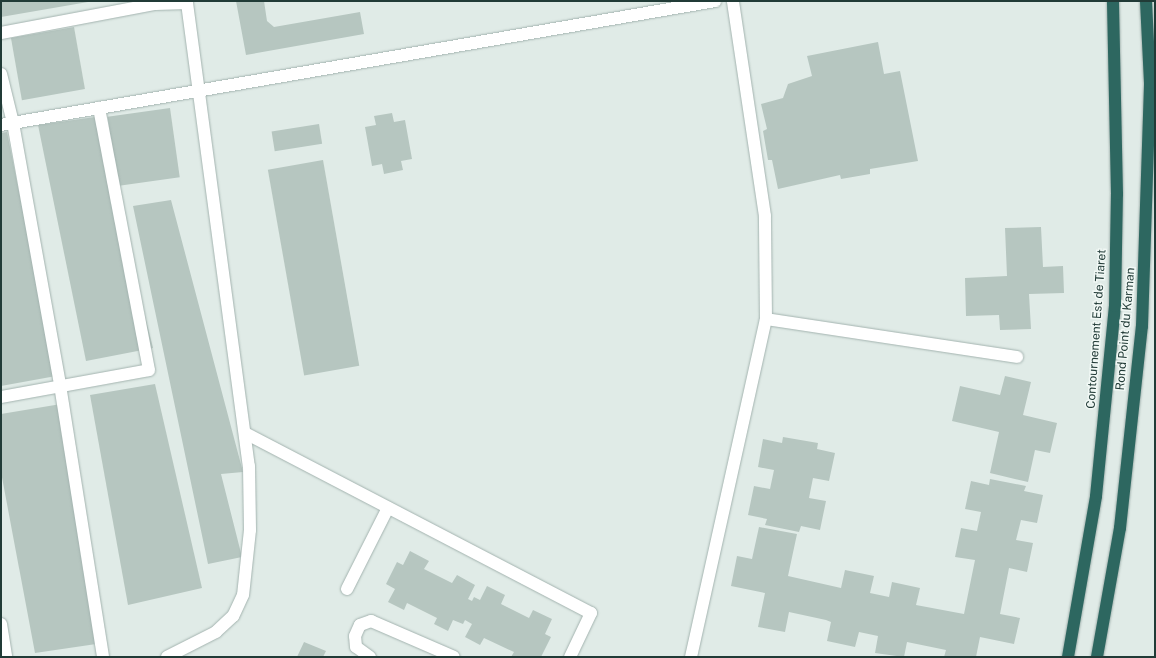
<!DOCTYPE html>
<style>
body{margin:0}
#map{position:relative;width:1156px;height:658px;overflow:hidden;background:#e0ebe7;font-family:"Public Sans",sans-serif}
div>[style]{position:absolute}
.building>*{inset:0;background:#b6c6c0;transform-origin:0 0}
.roads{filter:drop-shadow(0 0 1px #a3b3af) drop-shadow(0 0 1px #a3b3af)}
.street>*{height:12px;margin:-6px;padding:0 6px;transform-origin:6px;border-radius:6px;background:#fff}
.highway>*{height:12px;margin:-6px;padding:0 6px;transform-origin:6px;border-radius:6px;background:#2d6760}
span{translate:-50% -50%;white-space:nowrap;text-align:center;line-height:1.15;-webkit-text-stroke:3px #f1f8f5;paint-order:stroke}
.street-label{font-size:12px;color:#213b37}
.frame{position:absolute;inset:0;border:2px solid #213b37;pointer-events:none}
</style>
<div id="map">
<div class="building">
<i style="clip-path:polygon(1px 1px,88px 1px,88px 2px,1px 17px)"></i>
<i style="clip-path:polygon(236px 1px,264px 1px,267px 21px,274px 27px,360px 12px,364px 34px,246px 55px)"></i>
<i style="left:74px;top:27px;width:63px;height:64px;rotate:80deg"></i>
<i style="clip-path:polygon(878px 42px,884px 74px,900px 71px,918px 161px,870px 169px,870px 174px,841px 179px,840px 175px,778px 189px,772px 160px,768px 160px,763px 131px,767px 129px,761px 104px,783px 98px,788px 84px,812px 76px,807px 56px)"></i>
<i style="left:170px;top:108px;width:70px;height:63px;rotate:82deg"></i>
<i style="clip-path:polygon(392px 113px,394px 122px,405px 120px,412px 159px,401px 161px,403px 170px,384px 174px,382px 164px,372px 166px,365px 127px,376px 125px,374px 116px)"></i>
<i style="clip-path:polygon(95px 117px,153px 348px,86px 361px,38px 125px)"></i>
<i style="left:319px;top:124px;width:20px;height:48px;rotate:81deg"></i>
<i style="clip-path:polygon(7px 132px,56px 376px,1px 386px,1px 133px)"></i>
<i style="left:323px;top:160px;width:209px;height:56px;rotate:80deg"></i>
<i style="clip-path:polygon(171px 200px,243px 472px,221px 474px,242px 557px,208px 564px,133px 206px)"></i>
<i style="clip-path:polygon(1041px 227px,1043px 267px,1063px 266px,1064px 293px,1029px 294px,1031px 329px,1000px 330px,999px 315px,966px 316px,965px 278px,1007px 276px,1005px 228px)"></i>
<i style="clip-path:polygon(1005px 376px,1031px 382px,1023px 415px,1057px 423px,1050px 453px,1035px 450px,1028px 482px,990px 473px,999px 432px,952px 421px,960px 386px,1000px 395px)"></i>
<i style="clip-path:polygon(155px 384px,202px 588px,128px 605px,90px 395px)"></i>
<i style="clip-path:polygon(61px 404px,103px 643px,35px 653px,1px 472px,1px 414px)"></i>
<i style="clip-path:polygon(783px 437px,818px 443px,817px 449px,835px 453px,829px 481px,813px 478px,809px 498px,826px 501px,820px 530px,801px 526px,799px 532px,765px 525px,767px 519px,748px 515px,754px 486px,770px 489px,774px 470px,758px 467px,763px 439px,782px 443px)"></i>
<i style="clip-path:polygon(990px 479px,1026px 486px,1024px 491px,1043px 495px,1037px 523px,1021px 520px,1016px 540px,1033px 543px,1027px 572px,1009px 568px,1000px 614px,1020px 618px,1014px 644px,980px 637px,976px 657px,944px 657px,946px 650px,907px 642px,904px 657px,875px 653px,878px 636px,859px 632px,855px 647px,827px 641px,831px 622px,826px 620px,789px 612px,785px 632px,758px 627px,765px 593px,731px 586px,737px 556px,752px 559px,759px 527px,797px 534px,788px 576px,841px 588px,845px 570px,874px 576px,870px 593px,889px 597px,892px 582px,920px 588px,916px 605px,964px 614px,975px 560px,955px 557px,961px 528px,977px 531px,981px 512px,965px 509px,971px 481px,989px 485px)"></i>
<i style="clip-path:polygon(410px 551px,429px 561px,424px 569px,452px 583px,457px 575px,475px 585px,468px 599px,472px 601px,474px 597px,480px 600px,487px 586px,505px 595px,501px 604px,529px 618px,533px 610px,552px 619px,545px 634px,551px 637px,541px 657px,511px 657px,514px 652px,484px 638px,480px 645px,465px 637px,472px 624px,465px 620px,463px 624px,453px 620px,448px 631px,434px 624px,437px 618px,407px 603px,404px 610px,388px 602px,395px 589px,386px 584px,397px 562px,403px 565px)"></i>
<i style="clip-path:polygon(304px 642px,326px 651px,323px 657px,297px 657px)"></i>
</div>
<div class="roads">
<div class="street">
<i style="left:1px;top:33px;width:157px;rotate:-10.7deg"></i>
<i style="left:155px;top:4px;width:32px;rotate:-2deg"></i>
<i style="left:187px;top:3px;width:467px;rotate:82.4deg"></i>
<i style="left:249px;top:466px;width:64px;rotate:89.1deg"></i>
<i style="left:250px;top:530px;width:65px;rotate:96.1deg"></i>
<i style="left:243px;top:595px;width:23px;rotate:115deg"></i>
<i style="left:233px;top:616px;width:23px;rotate:137deg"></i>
<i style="left:216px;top:632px;width:55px;rotate:153deg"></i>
<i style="left:1px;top:74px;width:50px;rotate:76.2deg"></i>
<i style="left:13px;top:123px;width:266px;rotate:79.8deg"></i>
<i style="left:60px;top:385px;width:275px;rotate:81deg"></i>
<i style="left:1px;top:125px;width:725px;rotate:-9.85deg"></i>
<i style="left:766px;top:319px;width:254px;rotate:8.6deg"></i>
<i style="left:1px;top:397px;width:150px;rotate:-10.3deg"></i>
<i style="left:149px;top:370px;width:267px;rotate:-100.8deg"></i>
<i style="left:245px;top:433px;width:390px;rotate:27.5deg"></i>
<i style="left:591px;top:613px;width:49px;rotate:115.5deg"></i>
<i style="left:347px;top:589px;width:91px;rotate:-63.2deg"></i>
<i style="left:1px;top:624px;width:33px;rotate:81deg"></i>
<i style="left:370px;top:657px;width:17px;rotate:-144deg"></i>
<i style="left:356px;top:647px;width:11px;rotate:-95deg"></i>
<i style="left:355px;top:636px;width:12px;rotate:-66deg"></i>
<i style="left:360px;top:625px;width:12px;rotate:-20deg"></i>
<i style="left:371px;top:621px;width:90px;rotate:23.4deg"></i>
<i style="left:691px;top:657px;width:346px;rotate:-77.5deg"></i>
<i style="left:766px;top:319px;width:103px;rotate:-90.6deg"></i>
<i style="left:765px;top:216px;width:217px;rotate:-98.5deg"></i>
</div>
<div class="highway">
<i style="left:1068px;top:657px;width:163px;rotate:-80.1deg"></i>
<i style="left:1096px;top:496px;width:191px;rotate:-84.3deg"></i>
<i style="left:1115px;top:306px;width:112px;rotate:-89deg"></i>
<i style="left:1117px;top:194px;width:193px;rotate:-91.2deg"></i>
<i style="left:1097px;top:657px;width:131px;rotate:-79.9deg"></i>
<i style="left:1120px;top:528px;width:203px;rotate:-83.8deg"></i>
<i style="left:1142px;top:326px;width:243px;rotate:-88.1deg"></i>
<i style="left:1150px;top:83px;width:82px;rotate:-92.8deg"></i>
</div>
</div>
<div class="street-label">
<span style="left:1097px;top:329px;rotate:-86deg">Contournement Est de Tiaret</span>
<span style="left:1126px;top:329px;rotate:-85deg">Rond Point du Karman</span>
</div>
<div class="frame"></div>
</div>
